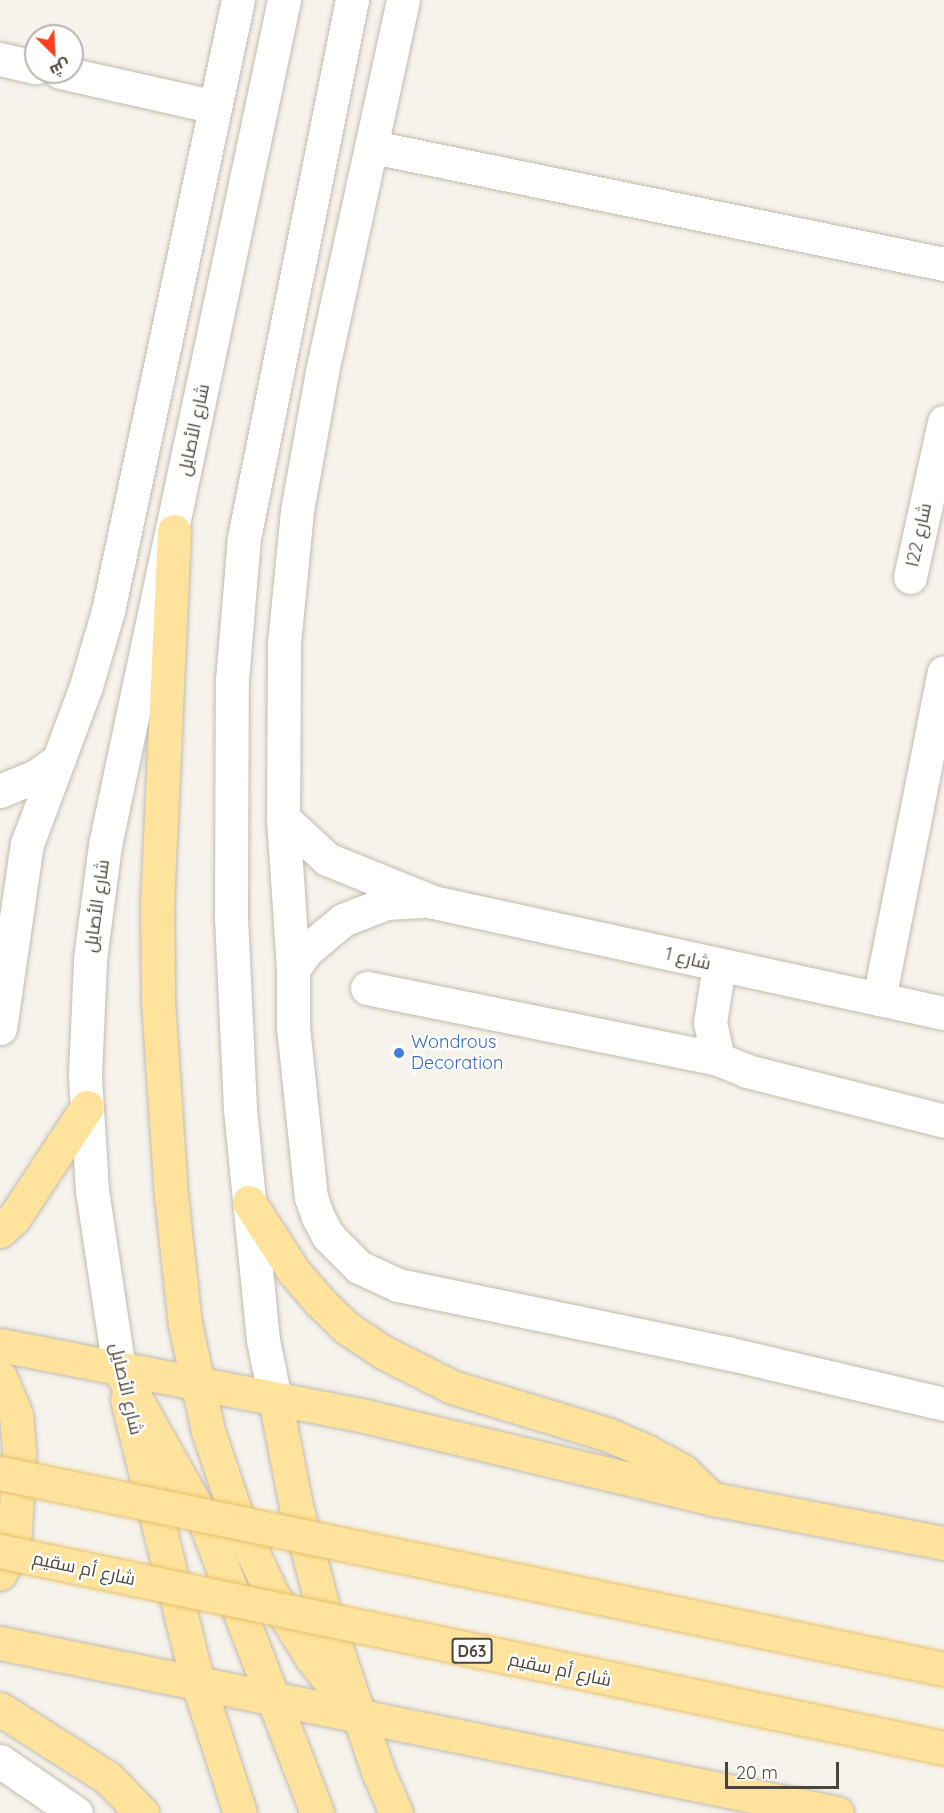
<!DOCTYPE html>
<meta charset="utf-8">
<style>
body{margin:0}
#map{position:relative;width:944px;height:1813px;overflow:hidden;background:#f6f3ec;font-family:Quicksand,Cairo,sans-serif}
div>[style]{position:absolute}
.roads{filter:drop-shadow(0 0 2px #c2bbae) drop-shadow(0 0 2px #c2bbae)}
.minor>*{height:33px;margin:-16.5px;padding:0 16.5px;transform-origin:16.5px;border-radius:16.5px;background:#fff}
.major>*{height:33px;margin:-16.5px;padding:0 16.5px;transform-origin:16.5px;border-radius:16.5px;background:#ffe39c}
.bridges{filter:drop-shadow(0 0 2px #e6c16a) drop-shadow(0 0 2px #e6c16a)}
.major-bridge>*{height:33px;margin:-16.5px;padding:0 16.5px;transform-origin:16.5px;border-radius:16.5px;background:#ffe39c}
.dots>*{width:16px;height:16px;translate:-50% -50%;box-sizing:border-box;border:3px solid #fff;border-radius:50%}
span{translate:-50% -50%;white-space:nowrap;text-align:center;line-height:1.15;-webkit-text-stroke:4.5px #fff;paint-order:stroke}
.shield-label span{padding:2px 4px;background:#fff;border:2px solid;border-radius:4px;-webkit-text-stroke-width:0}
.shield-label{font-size:16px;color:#4b4439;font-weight:700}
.street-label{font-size:18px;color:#4b4439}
.shop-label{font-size:18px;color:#366cbe}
.left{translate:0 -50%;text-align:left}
.north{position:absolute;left:24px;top:24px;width:60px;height:60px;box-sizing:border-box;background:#fff;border:2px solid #b7b4b0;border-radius:50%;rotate:156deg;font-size:16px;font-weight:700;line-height:24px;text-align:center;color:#4b4439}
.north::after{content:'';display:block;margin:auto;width:21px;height:27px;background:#fc3f1d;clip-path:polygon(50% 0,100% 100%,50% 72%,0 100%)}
.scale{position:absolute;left:725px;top:1762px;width:114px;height:27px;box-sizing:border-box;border:3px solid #4b4439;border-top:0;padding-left:8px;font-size:18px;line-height:21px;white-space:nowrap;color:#4b4439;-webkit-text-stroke:4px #fff;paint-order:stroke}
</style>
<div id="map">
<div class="roads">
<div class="minor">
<i style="left:403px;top:0;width:381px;rotate:102.3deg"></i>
<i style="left:322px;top:372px;width:141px;rotate:100.2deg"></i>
<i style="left:297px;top:511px;width:134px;rotate:95.6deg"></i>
<i style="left:284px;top:644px;width:174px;rotate:90.3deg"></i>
<i style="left:283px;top:818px;width:151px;rotate:86.2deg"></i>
<i style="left:293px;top:969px;width:58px;rotate:90deg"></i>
<i style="left:293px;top:1027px;width:171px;rotate:84deg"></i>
<i style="left:311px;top:1197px;width:21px;rotate:71deg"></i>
<i style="left:318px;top:1217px;width:21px;rotate:62deg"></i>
<i style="left:328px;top:1236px;width:44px;rotate:45deg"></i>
<i style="left:359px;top:1267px;width:43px;rotate:24.8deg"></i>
<i style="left:398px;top:1285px;width:336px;rotate:11.7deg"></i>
<i style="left:727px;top:1353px;width:223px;rotate:13.2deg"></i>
<i style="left:0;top:59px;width:37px;rotate:13deg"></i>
<i style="left:60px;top:72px;width:159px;rotate:12.7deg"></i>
<i style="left:373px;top:147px;width:583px;rotate:11.58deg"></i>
<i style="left:910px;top:577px;width:159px;rotate:-77.6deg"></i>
<i style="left:0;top:791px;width:41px;rotate:-22.8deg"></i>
<i style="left:38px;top:775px;width:26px;rotate:-37deg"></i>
<i style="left:283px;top:818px;width:60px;rotate:43deg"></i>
<i style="left:327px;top:859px;width:114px;rotate:22.1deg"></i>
<i style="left:433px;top:902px;width:523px;rotate:12.26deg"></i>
<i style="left:719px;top:966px;width:57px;rotate:99.1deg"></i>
<i style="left:710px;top:1022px;width:38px;rotate:78deg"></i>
<i style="left:718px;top:1059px;width:31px;rotate:22deg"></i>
<i style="left:747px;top:1071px;width:203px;rotate:14.2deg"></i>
<i style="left:293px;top:969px;width:24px;rotate:-54deg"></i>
<i style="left:307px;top:950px;width:47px;rotate:-39.8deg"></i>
<i style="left:343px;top:920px;width:46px;rotate:-21.6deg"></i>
<i style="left:386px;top:903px;width:36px;rotate:-3deg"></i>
<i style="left:367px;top:988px;width:358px;rotate:11.4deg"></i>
<i style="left:879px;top:999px;width:333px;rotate:-78.8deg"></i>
<i style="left:0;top:1028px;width:186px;rotate:-81.7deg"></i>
<i style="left:27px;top:844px;width:169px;rotate:-69.5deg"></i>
<i style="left:86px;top:686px;width:78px;rotate:-73.7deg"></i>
<i style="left:108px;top:611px;width:625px;rotate:-77.99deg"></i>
<i style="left:119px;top:1369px;width:180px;rotate:-98.6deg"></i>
<i style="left:92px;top:1191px;width:116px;rotate:-93.5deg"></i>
<i style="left:85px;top:1075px;width:116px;rotate:-87.5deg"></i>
<i style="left:90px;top:959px;width:115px;rotate:-82.5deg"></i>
<i style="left:105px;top:845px;width:864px;rotate:-78.04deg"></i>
<i style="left:275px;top:1399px;width:60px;rotate:-101.5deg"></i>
<i style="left:263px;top:1340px;width:233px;rotate:-95.7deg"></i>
<i style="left:240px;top:1108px;width:190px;rotate:-92.7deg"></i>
<i style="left:231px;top:918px;width:238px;rotate:-89.8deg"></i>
<i style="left:232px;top:680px;width:143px;rotate:-85.2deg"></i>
<i style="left:244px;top:538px;width:549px;rotate:-78.65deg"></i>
<i style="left:0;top:1761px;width:92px;rotate:34.4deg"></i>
</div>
<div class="major">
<i style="left:174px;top:531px;width:370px;rotate:92.6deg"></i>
<i style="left:157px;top:901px;width:100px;rotate:89.4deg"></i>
<i style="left:158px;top:1001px;width:195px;rotate:86.2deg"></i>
<i style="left:171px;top:1196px;width:129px;rotate:83.8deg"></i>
<i style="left:185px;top:1324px;width:109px;rotate:77.9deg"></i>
<i style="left:208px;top:1431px;width:100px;rotate:71.4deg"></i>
<i style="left:240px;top:1526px;width:75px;rotate:64.8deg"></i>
<i style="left:272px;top:1594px;width:74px;rotate:58.2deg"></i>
<i style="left:311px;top:1657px;width:75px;rotate:51.5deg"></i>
<i style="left:249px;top:1202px;width:83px;rotate:57.3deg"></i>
<i style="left:294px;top:1272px;width:41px;rotate:48.9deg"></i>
<i style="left:321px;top:1303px;width:36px;rotate:44deg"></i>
<i style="left:347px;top:1328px;width:43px;rotate:33.7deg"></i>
<i style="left:383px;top:1352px;width:77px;rotate:26.9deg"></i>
<i style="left:452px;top:1387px;width:162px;rotate:16.9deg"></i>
<i style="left:607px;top:1434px;width:43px;rotate:23.6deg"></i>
<i style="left:646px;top:1451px;width:42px;rotate:28.4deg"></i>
<i style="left:683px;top:1471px;width:36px;rotate:44deg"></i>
<i style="left:0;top:1231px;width:19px;rotate:-43deg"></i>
<i style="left:14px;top:1218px;width:133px;rotate:-56.7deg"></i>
<i style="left:0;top:1345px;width:372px;rotate:11deg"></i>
<i style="left:365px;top:1416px;width:358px;rotate:13.4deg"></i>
<i style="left:713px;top:1499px;width:235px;rotate:10.8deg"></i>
<i style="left:119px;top:1369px;width:176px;rotate:60.7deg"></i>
<i style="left:205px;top:1522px;width:312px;rotate:68.9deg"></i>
<i style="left:0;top:1377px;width:41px;rotate:67.2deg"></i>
<i style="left:16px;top:1415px;width:37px;rotate:85deg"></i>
<i style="left:19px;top:1452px;width:94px;rotate:93deg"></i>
<i style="left:14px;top:1546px;width:31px;rotate:117deg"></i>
<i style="left:127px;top:1399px;width:293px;rotate:76deg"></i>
<i style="left:198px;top:1683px;width:137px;rotate:72.1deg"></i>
<i style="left:275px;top:1399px;width:109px;rotate:78.9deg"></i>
<i style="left:296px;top:1506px;width:110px;rotate:75.2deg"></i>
<i style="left:324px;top:1612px;width:166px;rotate:71.3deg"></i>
<i style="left:377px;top:1769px;width:48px;rotate:66.6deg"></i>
<i style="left:0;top:1643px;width:854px;rotate:11.48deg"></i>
<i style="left:0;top:1709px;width:128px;rotate:32.6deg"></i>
<i style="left:108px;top:1778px;width:49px;rotate:45.8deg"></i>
</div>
</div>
<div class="bridges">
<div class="major-bridge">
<i style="left:0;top:1473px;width:964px;rotate:11.73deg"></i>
<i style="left:0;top:1551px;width:964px;rotate:11.79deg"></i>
</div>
</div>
<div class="dots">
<i style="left:399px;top:1053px;background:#3f7fe0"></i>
</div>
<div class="shield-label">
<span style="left:472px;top:1651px">D63</span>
</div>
<div class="street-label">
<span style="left:194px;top:430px;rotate:-78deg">شارع الأصايل</span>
<span style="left:919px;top:535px;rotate:-78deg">شارع 22ا</span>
<span style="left:97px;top:906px;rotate:-82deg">شارع الأصايل</span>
<span style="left:688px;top:959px;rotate:13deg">شارع 1</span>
<span style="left:126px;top:1389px;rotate:77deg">شارع الأصايل</span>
<span style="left:84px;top:1569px;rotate:12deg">شارع أم سقيم</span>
<span style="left:560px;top:1670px;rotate:12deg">شارع أم سقيم</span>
</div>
<div class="shop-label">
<span class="left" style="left:411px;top:1053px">Wondrous<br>Decoration</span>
</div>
<div class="north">ش</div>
<div class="scale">20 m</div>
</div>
